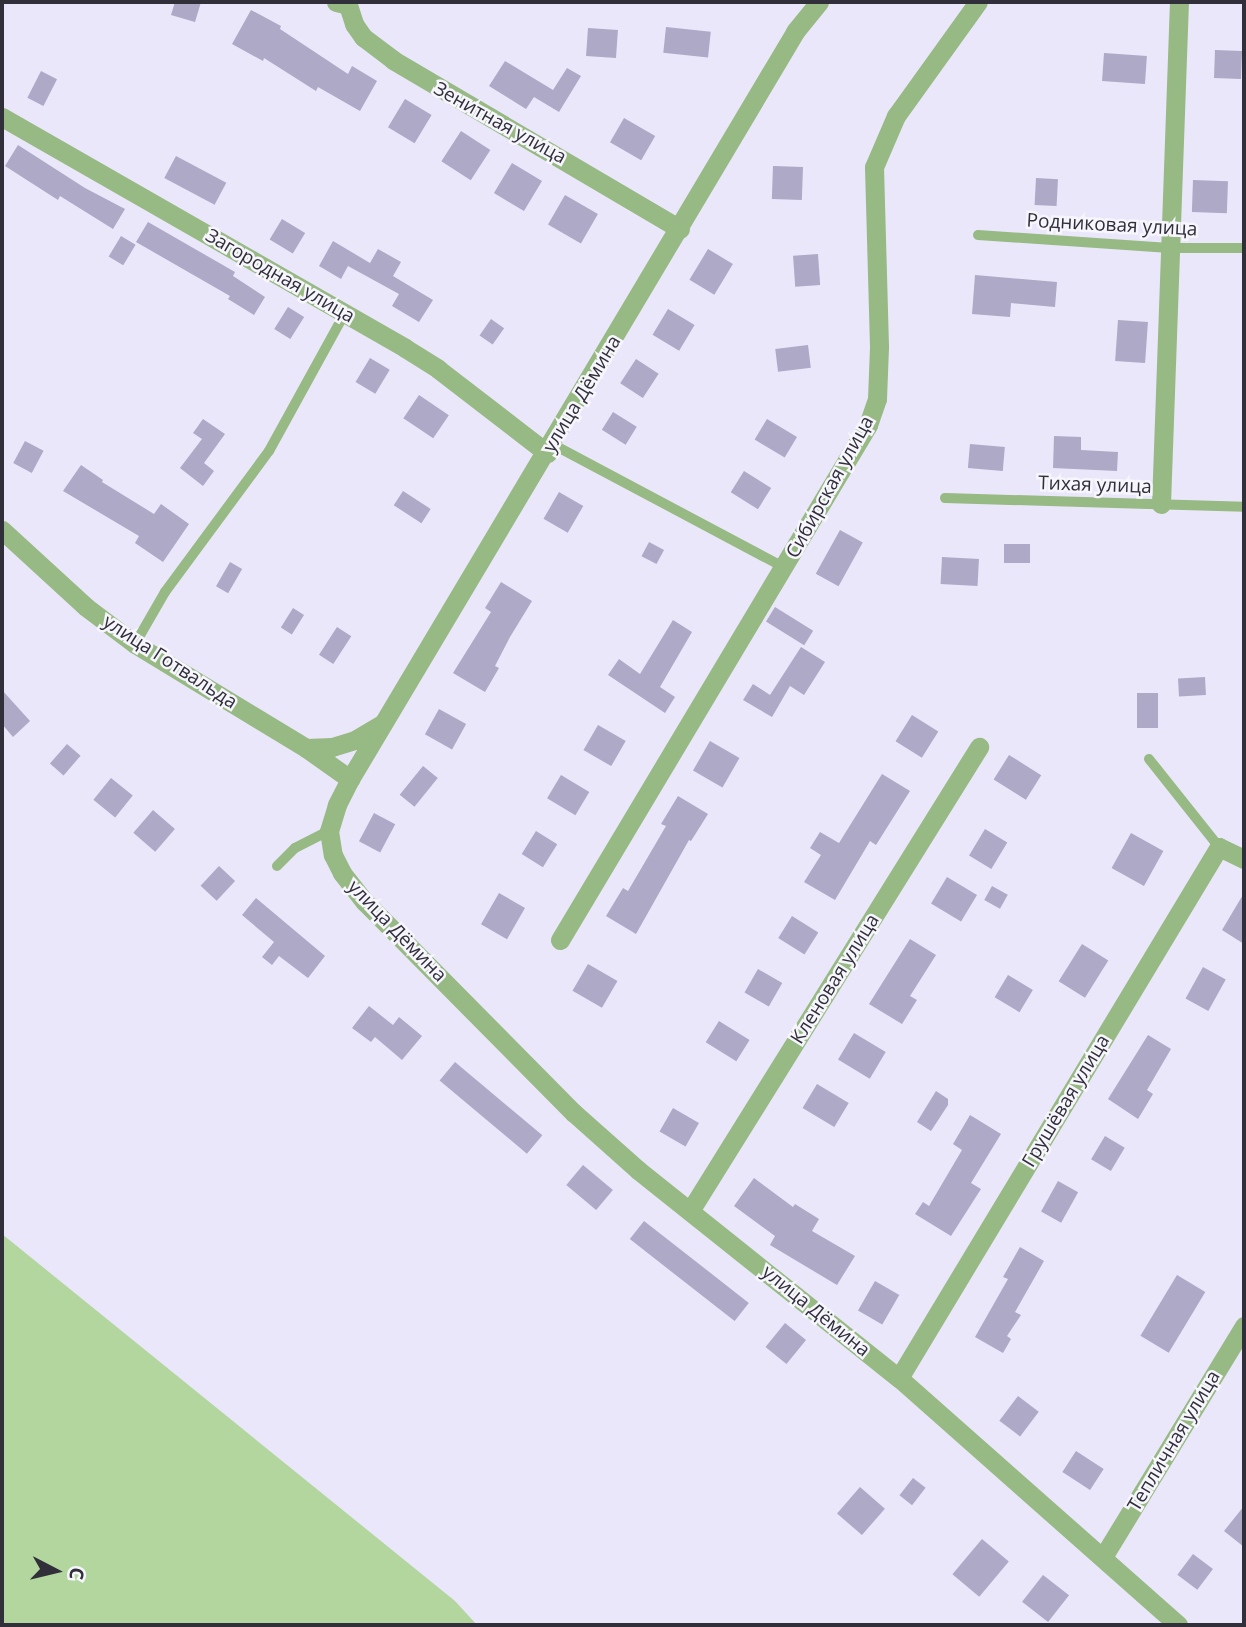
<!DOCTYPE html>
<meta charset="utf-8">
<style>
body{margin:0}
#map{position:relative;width:1246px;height:1627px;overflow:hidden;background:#eae7fa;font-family:"Open Sans",sans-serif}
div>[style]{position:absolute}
.green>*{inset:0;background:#b2d69d}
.building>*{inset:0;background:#ada9c6;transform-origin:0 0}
.lane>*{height:10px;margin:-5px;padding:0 5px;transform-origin:5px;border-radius:5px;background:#97b983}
.street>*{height:19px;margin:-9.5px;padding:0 9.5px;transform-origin:9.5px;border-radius:9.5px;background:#97b983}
span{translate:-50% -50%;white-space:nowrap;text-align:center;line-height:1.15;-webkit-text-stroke:5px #f7f6fd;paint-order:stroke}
.street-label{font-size:19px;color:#302f3a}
.frame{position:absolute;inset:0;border:4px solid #302f3a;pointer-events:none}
.north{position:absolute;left:21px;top:1536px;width:70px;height:70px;-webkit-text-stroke:5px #f7f6fd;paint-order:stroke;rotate:97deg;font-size:19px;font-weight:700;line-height:28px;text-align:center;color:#302f3a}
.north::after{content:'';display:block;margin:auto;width:24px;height:32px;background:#302f3a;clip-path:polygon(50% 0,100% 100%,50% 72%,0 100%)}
</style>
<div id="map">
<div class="green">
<i style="clip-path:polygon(2px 1234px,455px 1601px,477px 1625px,2px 1625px)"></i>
</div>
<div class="building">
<i style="clip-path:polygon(175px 2px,201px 2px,195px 22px,171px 15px)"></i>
<i style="clip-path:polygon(251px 10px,281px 26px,280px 29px,348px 74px,352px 66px,377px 81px,360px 111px,318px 87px,316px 91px,264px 58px,263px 61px,232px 44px)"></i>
<i style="left:666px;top:27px;width:45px;height:26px;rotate:6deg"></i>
<i style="left:588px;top:28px;width:30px;height:28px;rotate:4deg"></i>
<i style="left:1215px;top:50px;width:27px;height:28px;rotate:2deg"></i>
<i style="left:1104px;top:53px;width:43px;height:28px;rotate:4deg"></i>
<i style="clip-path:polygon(505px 61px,553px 90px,567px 68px,581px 76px,559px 112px,534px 97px,526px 109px,489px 86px)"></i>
<i style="left:41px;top:71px;width:18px;height:30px;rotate:27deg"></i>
<i style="left:405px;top:99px;width:31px;height:33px;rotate:31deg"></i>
<i style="left:624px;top:118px;width:36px;height:28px;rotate:30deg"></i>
<i style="left:461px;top:131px;width:35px;height:36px;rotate:33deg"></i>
<i style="clip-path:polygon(18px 145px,85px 188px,125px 209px,113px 229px,60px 196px,58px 200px,5px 166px)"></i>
<i style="left:176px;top:156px;width:57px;height:25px;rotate:28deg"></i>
<i style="left:512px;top:163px;width:35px;height:35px;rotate:31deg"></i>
<i style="left:773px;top:166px;width:30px;height:33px;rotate:2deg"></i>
<i style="left:1036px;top:178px;width:22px;height:27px;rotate:3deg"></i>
<i style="left:1193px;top:180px;width:35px;height:32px;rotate:2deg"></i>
<i style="left:565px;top:195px;width:38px;height:34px;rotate:30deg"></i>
<i style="left:282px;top:219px;width:27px;height:24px;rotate:31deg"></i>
<i style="clip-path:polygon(148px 222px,235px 272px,233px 276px,265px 297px,254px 315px,228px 299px,230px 296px,136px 242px)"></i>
<i style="left:121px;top:236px;width:17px;height:24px;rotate:31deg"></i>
<i style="clip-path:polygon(333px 241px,370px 263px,378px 249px,401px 262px,393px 276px,433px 300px,419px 322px,392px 306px,399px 294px,348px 266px,341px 279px,319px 266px)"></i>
<i style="left:708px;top:249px;width:29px;height:36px;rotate:31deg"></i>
<i style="left:818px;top:254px;width:31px;height:25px;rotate:86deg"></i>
<i style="clip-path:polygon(975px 275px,1057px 282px,1055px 307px,1011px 303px,1010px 317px,972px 314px)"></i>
<i style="left:288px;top:307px;width:19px;height:26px;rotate:32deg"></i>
<i style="left:668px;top:309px;width:31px;height:30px;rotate:31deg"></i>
<i style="left:491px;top:319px;width:16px;height:20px;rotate:35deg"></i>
<i style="left:1118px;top:320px;width:30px;height:41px;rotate:4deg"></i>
<i style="left:808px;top:345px;width:23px;height:33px;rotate:83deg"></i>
<i style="left:370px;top:358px;width:23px;height:28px;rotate:31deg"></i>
<i style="left:636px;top:359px;width:27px;height:29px;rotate:33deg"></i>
<i style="left:419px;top:395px;width:36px;height:28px;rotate:34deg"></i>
<i style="left:613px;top:412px;width:28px;height:21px;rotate:32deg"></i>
<i style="clip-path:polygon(203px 419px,225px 434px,204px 463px,214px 471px,203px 486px,180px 468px,202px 439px,193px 433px)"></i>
<i style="left:767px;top:419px;width:35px;height:24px;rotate:31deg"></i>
<i style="clip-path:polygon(1054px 436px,1081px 437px,1081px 450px,1118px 452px,1117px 471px,1053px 468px)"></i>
<i style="left:25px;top:441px;width:21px;height:25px;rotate:28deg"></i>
<i style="left:970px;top:444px;width:35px;height:24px;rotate:5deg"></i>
<i style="clip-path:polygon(81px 465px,103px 480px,102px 482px,154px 514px,161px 504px,189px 524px,163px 562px,135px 543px,139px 536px,63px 491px)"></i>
<i style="left:744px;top:471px;width:32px;height:25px;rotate:32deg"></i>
<i style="left:403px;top:491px;width:33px;height:17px;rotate:33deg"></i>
<i style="left:559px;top:492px;width:28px;height:31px;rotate:30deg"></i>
<i style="left:840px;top:530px;width:26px;height:50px;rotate:29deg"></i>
<i style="left:649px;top:542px;width:17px;height:16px;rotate:28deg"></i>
<i style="left:1030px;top:544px;width:19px;height:26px;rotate:90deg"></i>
<i style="left:942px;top:557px;width:37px;height:27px;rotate:3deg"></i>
<i style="left:230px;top:562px;width:14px;height:28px;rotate:30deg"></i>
<i style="clip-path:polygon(501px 582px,532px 601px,510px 637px,495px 666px,499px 668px,485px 692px,453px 673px,491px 612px,485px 608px)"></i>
<i style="left:775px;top:607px;width:45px;height:17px;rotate:32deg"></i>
<i style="left:293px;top:608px;width:13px;height:23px;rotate:32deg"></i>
<i style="clip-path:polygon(673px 620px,692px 632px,660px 687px,675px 697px,665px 713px,608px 675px,619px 659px,640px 674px)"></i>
<i style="left:337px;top:627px;width:17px;height:33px;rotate:33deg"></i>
<i style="clip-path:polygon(801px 647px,825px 662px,804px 695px,790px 686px,772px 717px,743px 700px,753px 684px,770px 695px)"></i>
<i style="left:1205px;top:677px;width:18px;height:27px;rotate:87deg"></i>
<i style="clip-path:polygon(2px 690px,30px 721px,13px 737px,2px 724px)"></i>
<i style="left:1158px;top:693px;width:35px;height:21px;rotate:90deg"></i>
<i style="left:439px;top:709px;width:31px;height:29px;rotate:29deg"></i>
<i style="left:912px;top:715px;width:31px;height:31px;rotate:32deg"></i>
<i style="left:598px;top:725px;width:32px;height:29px;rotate:30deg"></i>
<i style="left:710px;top:741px;width:34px;height:34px;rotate:30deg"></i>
<i style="left:67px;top:744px;width:18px;height:26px;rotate:41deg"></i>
<i style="left:1009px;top:755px;width:38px;height:29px;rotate:32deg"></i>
<i style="left:423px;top:766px;width:19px;height:37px;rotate:39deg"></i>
<i style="clip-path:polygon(882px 774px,910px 791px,876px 845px,870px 841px,835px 900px,804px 882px,821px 855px,810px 848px,820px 832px,839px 843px)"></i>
<i style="left:561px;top:775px;width:33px;height:27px;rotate:31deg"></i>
<i style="left:111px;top:778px;width:28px;height:28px;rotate:39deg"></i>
<i style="clip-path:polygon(678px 796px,708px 814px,691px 841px,689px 840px,636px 934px,606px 916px,623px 888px,628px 891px,666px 826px,661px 824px)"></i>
<i style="left:153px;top:810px;width:29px;height:30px;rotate:41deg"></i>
<i style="left:374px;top:813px;width:24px;height:32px;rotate:28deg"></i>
<i style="left:985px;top:829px;width:26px;height:31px;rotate:31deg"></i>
<i style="left:536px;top:831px;width:25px;height:27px;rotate:32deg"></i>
<i style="left:1131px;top:833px;width:37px;height:40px;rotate:29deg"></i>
<i style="left:219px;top:866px;width:22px;height:27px;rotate:43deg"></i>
<i style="left:947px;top:877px;width:35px;height:31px;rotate:31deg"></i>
<i style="left:992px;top:886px;width:18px;height:16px;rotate:29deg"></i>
<i style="left:499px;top:893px;width:30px;height:36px;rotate:30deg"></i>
<i style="clip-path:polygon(1244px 893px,1244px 944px,1222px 930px)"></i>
<i style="clip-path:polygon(256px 898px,325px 956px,308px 978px,279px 956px,272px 965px,262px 957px,274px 942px,242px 915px)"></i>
<i style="left:792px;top:916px;width:31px;height:26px;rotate:32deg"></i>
<i style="clip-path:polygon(910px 939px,936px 955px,910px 996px,917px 1000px,902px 1024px,869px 1004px)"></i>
<i style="left:1082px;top:944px;width:31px;height:44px;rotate:32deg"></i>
<i style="left:588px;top:964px;width:34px;height:31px;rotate:30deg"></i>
<i style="left:1203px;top:967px;width:26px;height:36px;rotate:29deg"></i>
<i style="left:758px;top:969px;width:28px;height:27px;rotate:30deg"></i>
<i style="left:1008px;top:975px;width:29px;height:26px;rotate:31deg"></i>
<i style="clip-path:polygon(369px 1006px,393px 1025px,399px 1017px,422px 1036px,402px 1060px,375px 1037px,371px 1042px,352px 1028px)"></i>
<i style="left:719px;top:1021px;width:36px;height:25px;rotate:32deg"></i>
<i style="left:854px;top:1033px;width:37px;height:31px;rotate:31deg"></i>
<i style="clip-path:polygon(1148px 1035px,1171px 1049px,1147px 1090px,1153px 1094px,1138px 1119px,1108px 1099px)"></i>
<i style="left:455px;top:1062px;width:114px;height:24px;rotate:40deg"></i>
<i style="left:817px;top:1084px;width:37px;height:28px;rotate:31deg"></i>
<i style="clip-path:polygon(936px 1091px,948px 1099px,948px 1105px,931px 1131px,917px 1122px)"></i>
<i style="left:673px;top:1108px;width:30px;height:27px;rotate:30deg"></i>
<i style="clip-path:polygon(970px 1115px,1001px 1134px,971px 1183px,981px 1189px,951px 1236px,915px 1214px,923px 1202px,929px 1206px,962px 1150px,953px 1144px)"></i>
<i style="left:1105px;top:1136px;width:23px;height:27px;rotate:31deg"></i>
<i style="left:583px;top:1165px;width:39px;height:26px;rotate:40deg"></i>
<i style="clip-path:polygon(754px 1178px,793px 1207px,795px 1204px,819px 1219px,812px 1231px,855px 1256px,837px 1285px,770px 1245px,775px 1236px,734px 1206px)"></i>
<i style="left:1058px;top:1181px;width:23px;height:35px;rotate:29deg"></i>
<i style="left:644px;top:1221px;width:133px;height:23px;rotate:38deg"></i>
<i style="clip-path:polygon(1020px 1247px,1044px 1261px,1015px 1312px,1021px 1315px,1007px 1336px,1011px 1339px,1003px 1353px,975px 1337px,1008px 1279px,1003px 1277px)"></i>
<i style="left:1177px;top:1275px;width:33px;height:71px;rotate:31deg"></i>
<i style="left:875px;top:1281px;width:28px;height:34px;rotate:30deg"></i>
<i style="left:785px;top:1323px;width:27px;height:31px;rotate:39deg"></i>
<i style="left:1018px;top:1396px;width:26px;height:31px;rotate:37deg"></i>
<i style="left:1076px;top:1451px;width:33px;height:25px;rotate:33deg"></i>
<i style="left:913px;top:1478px;width:16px;height:22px;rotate:38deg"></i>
<i style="left:860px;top:1487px;width:33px;height:35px;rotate:41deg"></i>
<i style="clip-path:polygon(1244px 1506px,1244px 1547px,1224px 1531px)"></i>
<i style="left:982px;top:1539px;width:35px;height:46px;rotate:40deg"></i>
<i style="left:1193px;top:1554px;width:25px;height:26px;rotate:37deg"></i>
<i style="left:1043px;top:1575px;width:33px;height:34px;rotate:38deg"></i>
</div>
<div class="lane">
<i style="left:978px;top:235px;width:192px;rotate:3.9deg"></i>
<i style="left:1170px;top:248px;width:74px"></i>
<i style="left:552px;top:444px;width:264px;rotate:28deg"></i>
<i style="left:945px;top:498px;width:299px;rotate:1.7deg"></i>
<i style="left:135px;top:644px;width:60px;rotate:-60deg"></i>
<i style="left:165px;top:592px;width:175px;rotate:-53.6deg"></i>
<i style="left:269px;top:451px;width:158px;rotate:-61.2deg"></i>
<i style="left:1149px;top:759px;width:112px;rotate:51.5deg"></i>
<i style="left:277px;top:866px;width:25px;rotate:-45deg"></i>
<i style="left:295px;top:848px;width:38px;rotate:-27deg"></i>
</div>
<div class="street">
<i style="left:336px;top:2px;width:12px;rotate:14deg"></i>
<i style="left:348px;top:5px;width:20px;rotate:72deg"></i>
<i style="left:354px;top:24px;width:16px;rotate:55deg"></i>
<i style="left:363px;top:37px;width:38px;rotate:37deg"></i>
<i style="left:393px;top:60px;width:333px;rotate:30.5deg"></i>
<i style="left:819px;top:2px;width:38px;rotate:129deg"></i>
<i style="left:795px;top:32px;width:870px;rotate:120.78deg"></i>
<i style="left:350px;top:779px;width:29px;rotate:117deg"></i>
<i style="left:337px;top:805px;width:27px;rotate:107deg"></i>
<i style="left:329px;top:831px;width:24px;rotate:81deg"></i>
<i style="left:333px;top:855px;width:20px;rotate:63deg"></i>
<i style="left:342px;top:873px;width:37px;rotate:52deg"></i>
<i style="left:365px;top:902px;width:297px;rotate:45.3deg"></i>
<i style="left:574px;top:1113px;width:86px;rotate:41.7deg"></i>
<i style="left:638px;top:1170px;width:334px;rotate:38.6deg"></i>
<i style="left:899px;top:1378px;width:373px;rotate:41.5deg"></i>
<i style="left:2px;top:117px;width:465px;rotate:29.8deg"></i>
<i style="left:405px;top:348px;width:39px;rotate:32deg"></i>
<i style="left:438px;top:369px;width:138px;rotate:37.6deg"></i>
<i style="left:1161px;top:504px;width:502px;rotate:-87.95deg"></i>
<i style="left:2px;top:530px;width:114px;rotate:42.5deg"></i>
<i style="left:86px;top:607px;width:61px;rotate:37.1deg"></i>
<i style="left:135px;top:644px;width:200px;rotate:31.3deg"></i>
<i style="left:306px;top:748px;width:54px;rotate:35.2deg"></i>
<i style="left:306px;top:748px;width:26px;rotate:-2deg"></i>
<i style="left:332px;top:747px;width:24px;rotate:-17deg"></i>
<i style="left:355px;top:740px;width:31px;rotate:-31deg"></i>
<i style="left:560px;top:940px;width:600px;rotate:-59.12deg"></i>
<i style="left:868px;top:425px;width:28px;rotate:-71deg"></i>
<i style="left:877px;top:399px;width:53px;rotate:-87.8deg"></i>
<i style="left:879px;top:346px;width:179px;rotate:-91.6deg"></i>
<i style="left:874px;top:167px;width:56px;rotate:-66.7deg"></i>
<i style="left:896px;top:116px;width:140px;rotate:-54.3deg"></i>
<i style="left:690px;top:1211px;width:547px;rotate:-58.08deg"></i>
<i style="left:899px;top:1378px;width:620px;rotate:-58.93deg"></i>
<i style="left:1219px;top:847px;width:28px;rotate:26deg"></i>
<i style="left:1103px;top:1557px;width:271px;rotate:-58.6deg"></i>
</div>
<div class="street-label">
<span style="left:500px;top:123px;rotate:29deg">Зенитная улица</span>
<span style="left:1112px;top:225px;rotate:3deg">Родниковая улица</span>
<span style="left:280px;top:276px;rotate:30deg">Загородная улица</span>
<span style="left:582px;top:394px;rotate:-59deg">улица Дёмина</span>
<span style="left:1095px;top:485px;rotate:2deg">Тихая улица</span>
<span style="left:830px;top:487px;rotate:-61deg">Сибирская улица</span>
<span style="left:170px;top:662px;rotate:33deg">улица Готвальда</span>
<span style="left:397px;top:931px;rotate:46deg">улица Дёмина</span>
<span style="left:835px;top:979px;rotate:-58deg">Кленовая улица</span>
<span style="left:1066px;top:1101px;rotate:-59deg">Грушёвая улица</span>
<span style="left:816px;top:1311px;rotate:39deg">улица Дёмина</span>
<span style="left:1174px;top:1441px;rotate:-59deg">Тепличная улица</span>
</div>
<div class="frame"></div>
<div class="north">С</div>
</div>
